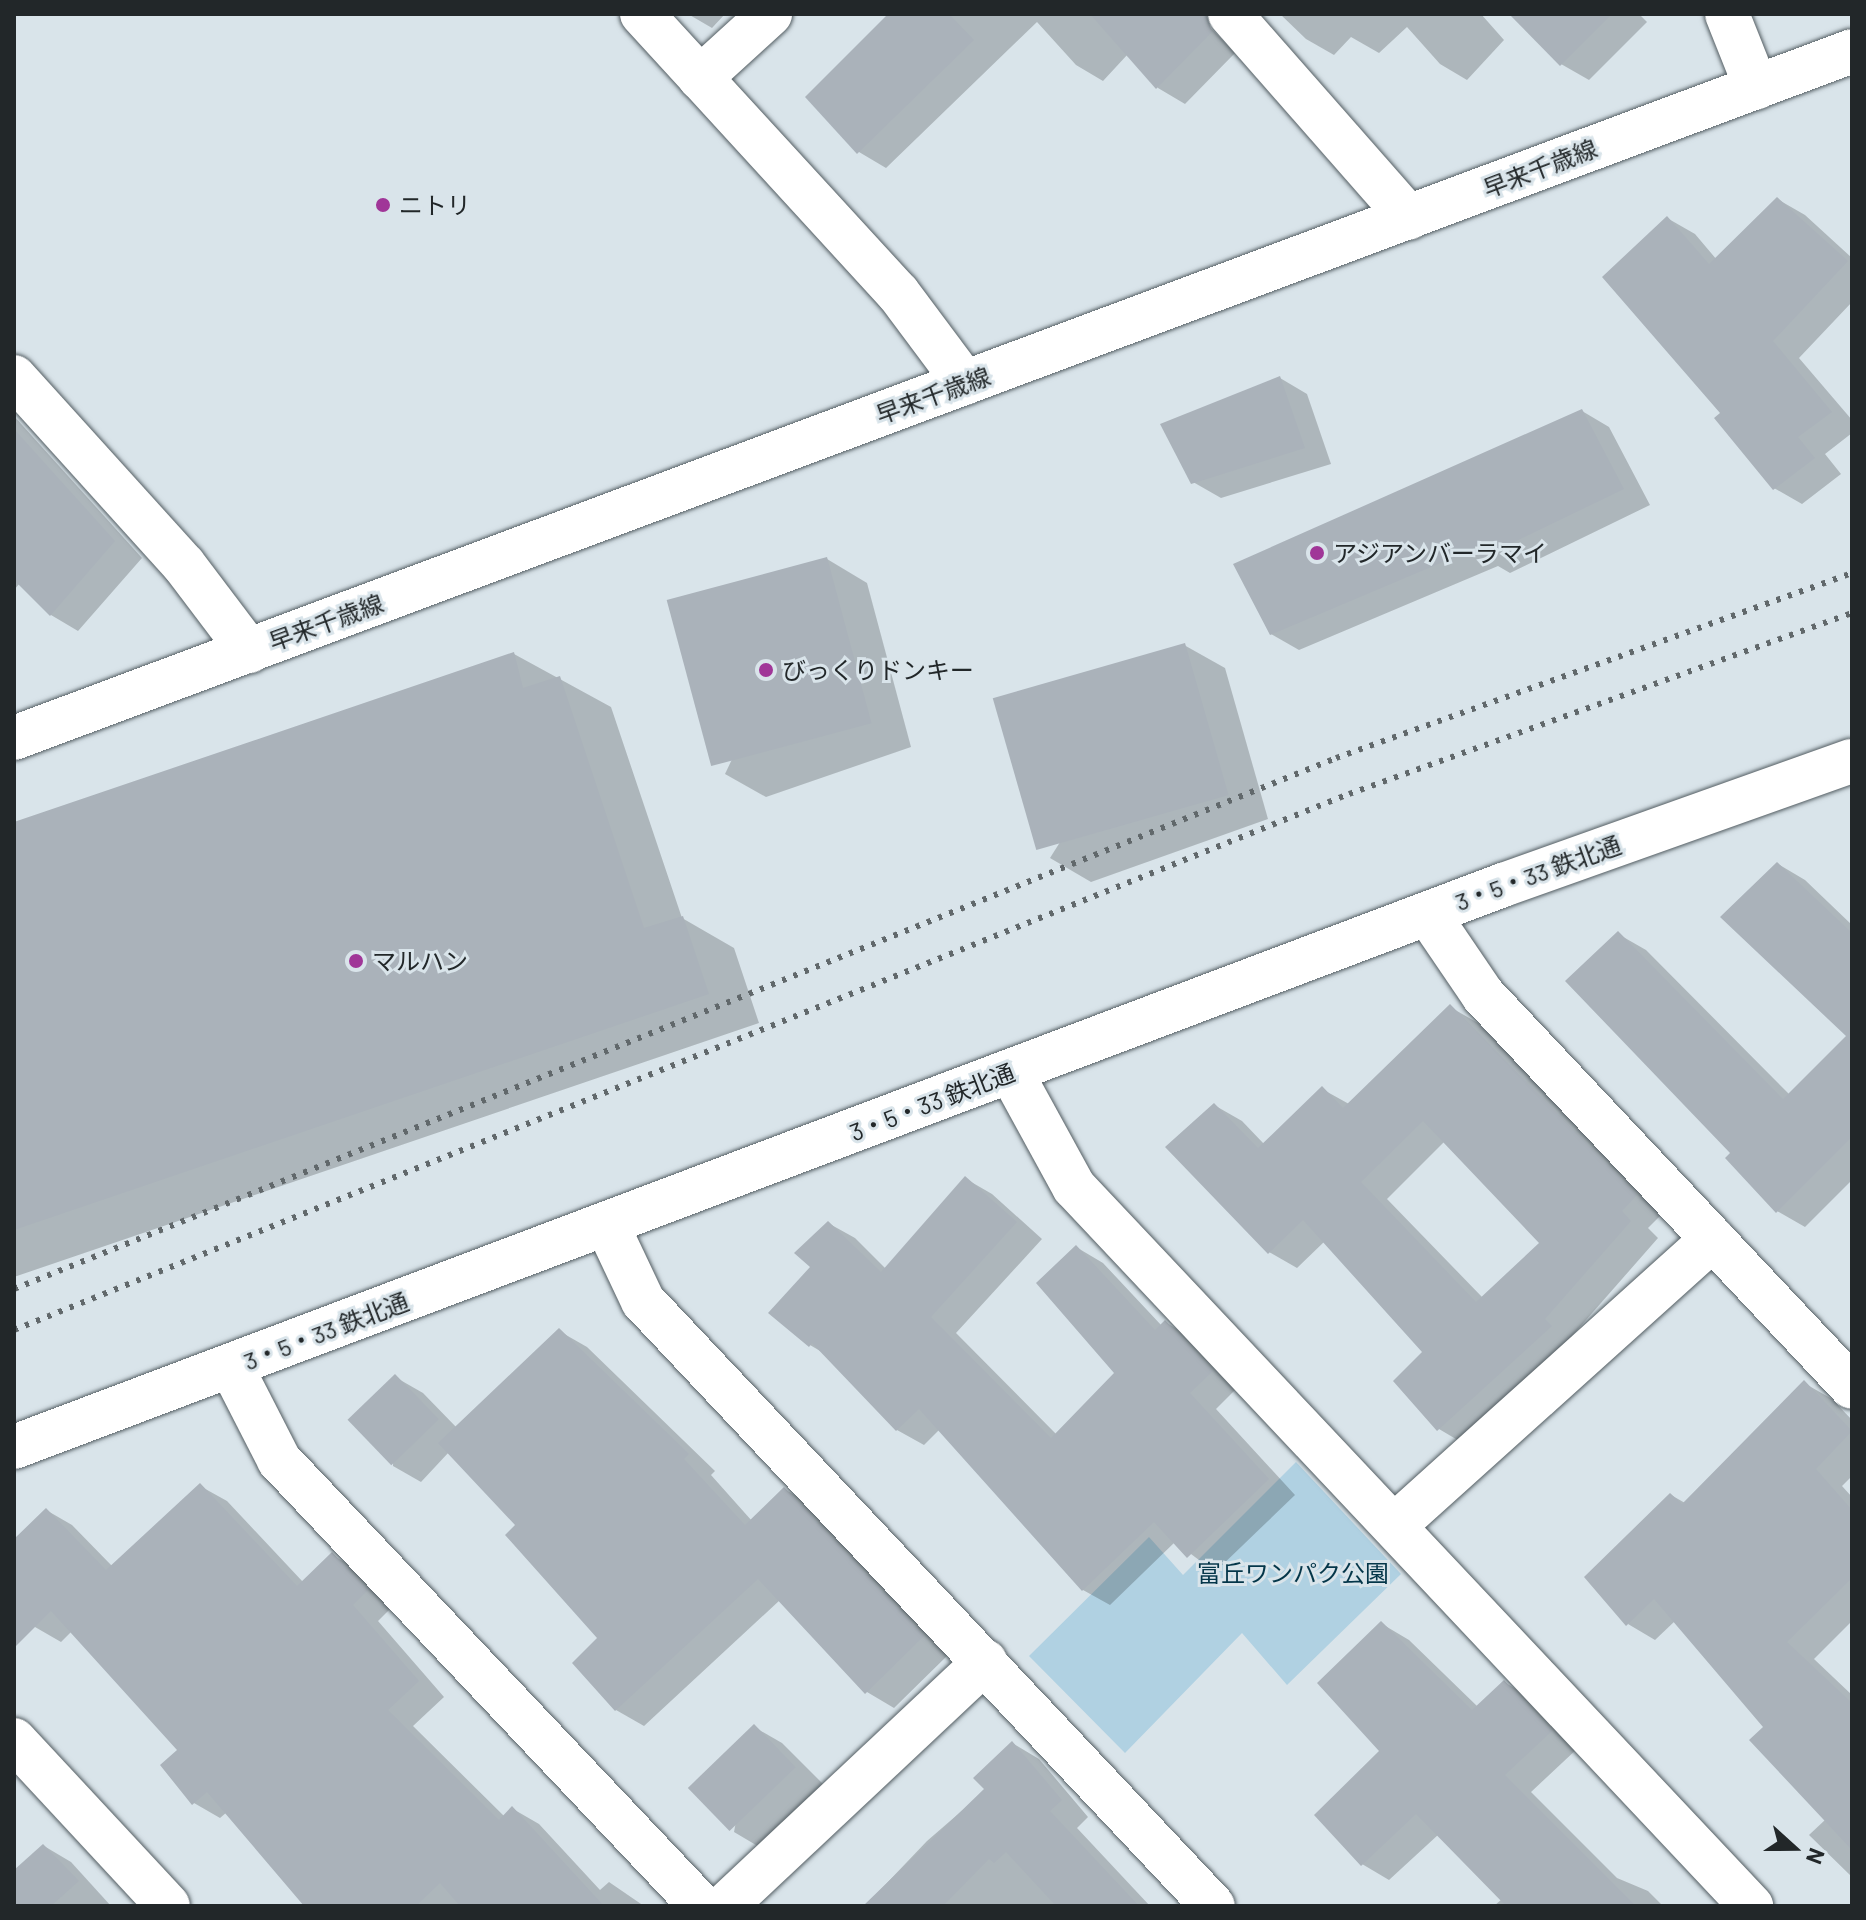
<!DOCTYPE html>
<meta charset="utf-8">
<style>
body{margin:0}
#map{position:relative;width:1866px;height:1920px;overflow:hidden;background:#d9e4ea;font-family:Barlow,"Noto Sans JP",sans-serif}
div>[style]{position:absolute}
.green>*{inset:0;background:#b0d1e2}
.shadow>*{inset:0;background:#0003}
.building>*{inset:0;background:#aab2ba;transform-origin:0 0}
.roads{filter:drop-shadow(0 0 2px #535d62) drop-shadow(0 0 2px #535d62)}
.minor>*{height:44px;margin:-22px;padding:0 22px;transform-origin:22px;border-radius:22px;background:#fff}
.tertiary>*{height:44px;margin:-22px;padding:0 22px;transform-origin:22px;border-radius:22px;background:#fff}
.secondary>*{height:44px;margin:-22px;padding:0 22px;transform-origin:22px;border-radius:22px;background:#fff}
.rail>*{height:6px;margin-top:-3px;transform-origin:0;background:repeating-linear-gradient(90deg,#61686b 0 4px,transparent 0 12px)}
.dots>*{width:22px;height:22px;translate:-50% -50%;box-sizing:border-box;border:4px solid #d9e4ea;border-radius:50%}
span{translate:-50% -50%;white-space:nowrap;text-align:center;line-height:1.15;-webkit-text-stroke:6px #d9e4ea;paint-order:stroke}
.street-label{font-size:24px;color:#222729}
.poi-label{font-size:24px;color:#222729}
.left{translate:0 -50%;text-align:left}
.park-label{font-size:24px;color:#043649}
.frame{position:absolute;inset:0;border:16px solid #222729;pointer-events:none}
.north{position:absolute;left:1754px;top:1808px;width:80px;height:80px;-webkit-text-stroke:6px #d9e4ea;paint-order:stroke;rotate:111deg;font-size:22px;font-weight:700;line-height:32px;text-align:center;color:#222729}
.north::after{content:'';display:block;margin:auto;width:28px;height:36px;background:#222729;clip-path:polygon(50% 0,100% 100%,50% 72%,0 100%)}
</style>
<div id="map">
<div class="green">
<i style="clip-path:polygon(1296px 1462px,1401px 1574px,1287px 1685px,1242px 1633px,1125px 1753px,1029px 1656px,1149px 1537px,1183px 1575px)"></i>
</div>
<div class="shadow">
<i style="clip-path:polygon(688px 14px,725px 14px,712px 28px)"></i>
<i style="clip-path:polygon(890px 14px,1197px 14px,1235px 53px,1185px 104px,1158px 88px,1128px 54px,1103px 81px,1076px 65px,1037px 22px,886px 168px,859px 152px,808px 97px)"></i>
<i style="clip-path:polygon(1280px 14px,1481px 14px,1504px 40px,1467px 80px,1440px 64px,1407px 27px,1379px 53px,1351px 37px,1334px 55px,1306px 39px)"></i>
<i style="clip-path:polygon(1512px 14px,1639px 14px,1647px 22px,1589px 80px,1561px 64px)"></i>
<i style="clip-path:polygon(1777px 199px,1805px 215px,1852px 258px,1852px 302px,1799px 358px,1852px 420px,1852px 433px,1825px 454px,1841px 474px,1802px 504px,1774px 488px,1723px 413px,1667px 218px,1695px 234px,1717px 260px)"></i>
<i style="clip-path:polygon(1280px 378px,1307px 394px,1331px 464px,1221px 498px,1193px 482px)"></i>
<i style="clip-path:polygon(1582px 411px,1609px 427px,1650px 505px,1510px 573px,1498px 566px,1299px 650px,1271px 634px)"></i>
<i style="clip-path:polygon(14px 416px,142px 558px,78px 631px,51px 615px,20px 583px,14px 590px)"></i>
<i style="clip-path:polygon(827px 559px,867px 583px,911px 747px,766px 797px,725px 774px)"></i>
<i style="clip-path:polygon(1184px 645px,1225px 668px,1268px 819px,1091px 882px,1050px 858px)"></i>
<i style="clip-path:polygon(514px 654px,611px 707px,682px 918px,734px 948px,759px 1023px,14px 1277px,14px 824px)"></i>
<i style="clip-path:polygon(1778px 864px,1805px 880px,1852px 925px,1852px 1180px,1805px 1227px,1777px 1211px,1733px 1153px,1618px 934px,1646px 950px,1790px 1095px,1849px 1036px)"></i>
<i style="clip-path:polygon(evenodd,1450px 1007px,1478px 1023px,1664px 1212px,1648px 1228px,1658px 1238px,1572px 1336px,1579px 1343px,1466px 1445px,1439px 1429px,1425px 1353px,1325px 1241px,1297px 1268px,1269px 1252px,1214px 1105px,1242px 1121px,1264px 1144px,1322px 1089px,1349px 1104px,1450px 1007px,1445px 1141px,1542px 1243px,1483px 1298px,1387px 1199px,1445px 1141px)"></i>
<i style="clip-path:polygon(966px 1179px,992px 1194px,1042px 1239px,956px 1333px,1057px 1435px,1117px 1373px,1076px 1247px,1103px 1263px,1162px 1326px,1165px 1322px,1192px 1338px,1238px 1387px,1216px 1409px,1295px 1495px,1215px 1572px,1175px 1542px,1110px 1605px,1083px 1590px,940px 1429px,924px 1445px,897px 1430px,827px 1355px,810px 1345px,812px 1267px,828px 1223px,855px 1238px,886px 1269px)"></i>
<i style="clip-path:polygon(559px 1331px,587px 1347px,715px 1471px,711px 1475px,752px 1521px,784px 1489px,812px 1505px,950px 1653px,894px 1708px,867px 1692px,780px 1600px,644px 1726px,616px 1710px,599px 1638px,517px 1525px,449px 1452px,421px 1482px,393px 1466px,395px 1377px,423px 1393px,457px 1428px)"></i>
<i style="clip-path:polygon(1804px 1383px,1832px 1399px,1852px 1420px,1852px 1476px,1842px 1486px,1852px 1497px,1852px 1621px,1814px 1659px,1852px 1695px,1852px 1877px,1809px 1835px,1826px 1819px,1766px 1727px,1675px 1621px,1655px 1640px,1628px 1624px,1671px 1495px,1685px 1503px)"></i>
<i style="clip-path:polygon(200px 1486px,227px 1501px,303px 1582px,332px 1555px,359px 1570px,393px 1606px,378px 1621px,444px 1697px,413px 1726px,505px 1817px,513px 1809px,539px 1824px,600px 1890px,609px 1882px,644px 1906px,306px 1906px,227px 1812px,220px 1818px,194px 1803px,180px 1750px,72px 1631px,61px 1642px,35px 1627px,14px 1604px,14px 1542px,46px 1510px,72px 1525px,112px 1566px)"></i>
<i style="clip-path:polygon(1382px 1624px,1409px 1640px,1478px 1707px,1504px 1682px,1531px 1698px,1578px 1748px,1531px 1792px,1617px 1878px,1648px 1891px,1663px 1906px,1494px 1906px,1502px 1899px,1439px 1834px,1389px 1880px,1362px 1864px,1382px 1751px)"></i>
<i style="clip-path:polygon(754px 1727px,782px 1743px,823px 1784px,761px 1848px,734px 1832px)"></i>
<i style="clip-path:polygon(1012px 1743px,1039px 1759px,1088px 1817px,1077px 1828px,1150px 1906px,865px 1906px,927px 1841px,987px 1789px)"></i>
<i style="clip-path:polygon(44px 1846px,71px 1862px,111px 1906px,14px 1906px,14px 1872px)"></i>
</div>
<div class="building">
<i style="clip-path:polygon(888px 14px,949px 14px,974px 40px,857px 154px,805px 97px)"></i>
<i style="clip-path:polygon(1090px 14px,1206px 14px,1212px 32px,1156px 89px)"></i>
<i style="clip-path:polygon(1509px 14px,1612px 14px,1560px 66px)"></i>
<i style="clip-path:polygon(1777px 197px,1848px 261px,1773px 341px,1832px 412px,1798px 437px,1815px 458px,1773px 490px,1714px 418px,1720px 413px,1602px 277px,1667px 216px,1709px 264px)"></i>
<i style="clip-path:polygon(1280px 376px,1305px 448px,1191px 484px,1160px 424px)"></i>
<i style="clip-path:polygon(1582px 409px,1624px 489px,1481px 558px,1476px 548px,1270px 635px,1233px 564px)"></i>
<i style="clip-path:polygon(14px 429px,115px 541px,50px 616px,14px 580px)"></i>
<i style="left:827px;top:557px;width:172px;height:166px;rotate:75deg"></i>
<i style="left:1185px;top:643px;width:158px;height:200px;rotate:74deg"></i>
<i style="clip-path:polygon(514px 652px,523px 688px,560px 676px,644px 928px,683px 916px,709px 994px,14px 1230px,14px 822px)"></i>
<i style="clip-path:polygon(1777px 862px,1852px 933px,1852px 1137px,1776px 1213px,1725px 1158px,1730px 1153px,1565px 981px,1618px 931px,1783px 1099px,1846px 1036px,1720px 917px)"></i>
<i style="clip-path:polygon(evenodd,1450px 1004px,1637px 1195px,1622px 1211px,1631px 1221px,1545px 1319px,1552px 1326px,1437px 1431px,1393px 1381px,1422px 1352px,1303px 1220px,1268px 1254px,1165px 1147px,1214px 1103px,1258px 1148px,1322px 1086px,1343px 1108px,1450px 1004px,1423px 1121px,1539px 1243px,1476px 1302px,1361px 1182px,1423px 1121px)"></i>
<i style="clip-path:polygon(965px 1176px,1017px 1222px,931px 1317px,1051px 1438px,1114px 1373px,1036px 1283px,1076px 1245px,1155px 1330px,1165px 1320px,1213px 1371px,1190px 1393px,1269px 1479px,1187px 1558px,1154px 1522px,1082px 1591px,919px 1409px,896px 1431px,812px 1343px,809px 1347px,768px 1313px,810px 1267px,794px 1253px,828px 1221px,881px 1272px)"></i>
<i style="clip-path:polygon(559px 1328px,689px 1454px,684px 1459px,745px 1525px,784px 1487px,924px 1636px,865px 1694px,758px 1579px,615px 1711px,572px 1663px,597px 1638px,505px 1535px,515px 1525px,438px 1443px)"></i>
<i style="left:395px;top:1374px;width:63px;height:66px;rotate:46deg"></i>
<i style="clip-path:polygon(1804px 1380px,1852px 1431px,1816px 1469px,1852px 1510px,1852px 1578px,1787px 1642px,1852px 1703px,1852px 1850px,1749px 1740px,1763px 1727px,1654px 1599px,1626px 1626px,1584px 1577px,1670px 1493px,1682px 1504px)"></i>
<i style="clip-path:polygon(200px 1483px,297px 1586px,332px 1552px,368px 1590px,353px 1605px,419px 1681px,388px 1710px,499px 1820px,512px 1806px,604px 1906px,460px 1906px,440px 1883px,416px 1906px,304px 1906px,207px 1792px,192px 1805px,160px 1765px,177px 1750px,51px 1611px,14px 1648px,14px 1539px,46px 1508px,106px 1570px)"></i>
<i style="clip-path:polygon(1381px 1621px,1472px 1710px,1504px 1680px,1552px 1731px,1505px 1775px,1636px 1906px,1506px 1906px,1416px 1814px,1361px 1866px,1314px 1815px,1379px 1751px,1317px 1683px)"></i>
<i style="left:754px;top:1724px;width:60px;height:92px;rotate:46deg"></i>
<i style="clip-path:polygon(1012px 1741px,1062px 1800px,1050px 1811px,1139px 1906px,1056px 1906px,1006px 1852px,994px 1863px,989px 1859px,943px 1906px,863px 1906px,984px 1789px,973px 1778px)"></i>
<i style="clip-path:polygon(43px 1844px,79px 1881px,51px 1906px,14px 1906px,14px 1870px)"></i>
</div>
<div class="roads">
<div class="minor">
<i style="left:642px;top:14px;width:379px;rotate:47.5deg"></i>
<i style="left:898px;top:293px;width:112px;rotate:53.3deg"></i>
<i style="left:1230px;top:14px;width:271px;rotate:48.7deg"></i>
<i style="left:1727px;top:14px;width:79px;rotate:68.3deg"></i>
<i style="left:700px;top:78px;width:95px;rotate:-42.4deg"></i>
<i style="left:14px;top:377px;width:253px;rotate:47.9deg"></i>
<i style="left:184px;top:565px;width:108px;rotate:52.9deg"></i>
<i style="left:1428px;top:914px;width:98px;rotate:55.8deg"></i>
<i style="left:1483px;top:995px;width:538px;rotate:46.73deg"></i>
<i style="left:1011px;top:1072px;width:131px;rotate:61.3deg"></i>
<i style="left:1074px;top:1187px;width:988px;rotate:46.72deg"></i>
<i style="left:607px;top:1225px;width:84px;rotate:64.7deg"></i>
<i style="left:643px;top:1301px;width:831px;rotate:46.71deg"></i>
<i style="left:231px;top:1366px;width:106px;rotate:62.9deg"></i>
<i style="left:279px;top:1460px;width:614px;rotate:46.58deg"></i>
<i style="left:1394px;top:1526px;width:429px;rotate:-42deg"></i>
<i style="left:14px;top:1740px;width:226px;rotate:47.1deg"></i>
<i style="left:725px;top:1906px;width:357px;rotate:-43.2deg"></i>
</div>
<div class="tertiary">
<i style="left:14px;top:1447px;width:1592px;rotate:-20.68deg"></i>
<i style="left:1503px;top:885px;width:370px;rotate:-19.6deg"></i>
</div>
<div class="secondary">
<i style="left:14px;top:738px;width:1962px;rotate:-20.49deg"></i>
</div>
</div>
<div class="rail">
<i style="left:14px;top:1289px;width:1425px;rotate:-21.88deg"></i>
<i style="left:1336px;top:758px;width:548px;rotate:-19.72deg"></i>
<i style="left:14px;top:1330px;width:1439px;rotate:-21.88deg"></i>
<i style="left:1349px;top:794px;width:535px;rotate:-19.79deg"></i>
</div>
<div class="dots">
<i style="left:383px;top:205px;background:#a03698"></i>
<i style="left:1317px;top:553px;background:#a03698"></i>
<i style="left:766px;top:670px;background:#a03698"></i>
<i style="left:356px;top:961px;background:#a03698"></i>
</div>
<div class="street-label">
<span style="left:1540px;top:168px;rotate:-21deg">早来千歳線</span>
<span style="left:933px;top:395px;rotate:-20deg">早来千歳線</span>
<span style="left:326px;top:622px;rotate:-20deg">早来千歳線</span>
<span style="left:1538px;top:873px;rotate:-20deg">3・5・33 鉄北通</span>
<span style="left:932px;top:1102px;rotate:-21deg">3・5・33 鉄北通</span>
<span style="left:326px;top:1331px;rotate:-21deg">3・5・33 鉄北通</span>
</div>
<div class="poi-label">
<span class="left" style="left:399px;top:205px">ニトリ</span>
<span class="left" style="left:1333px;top:553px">アジアンバーラマイ</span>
<span class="left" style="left:782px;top:670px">びっくりドンキー</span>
<span class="left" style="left:372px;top:961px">マルハン</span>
</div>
<div class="park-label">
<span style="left:1293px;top:1573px">富丘ワンパク公園</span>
</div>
<div class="frame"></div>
<div class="north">N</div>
</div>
